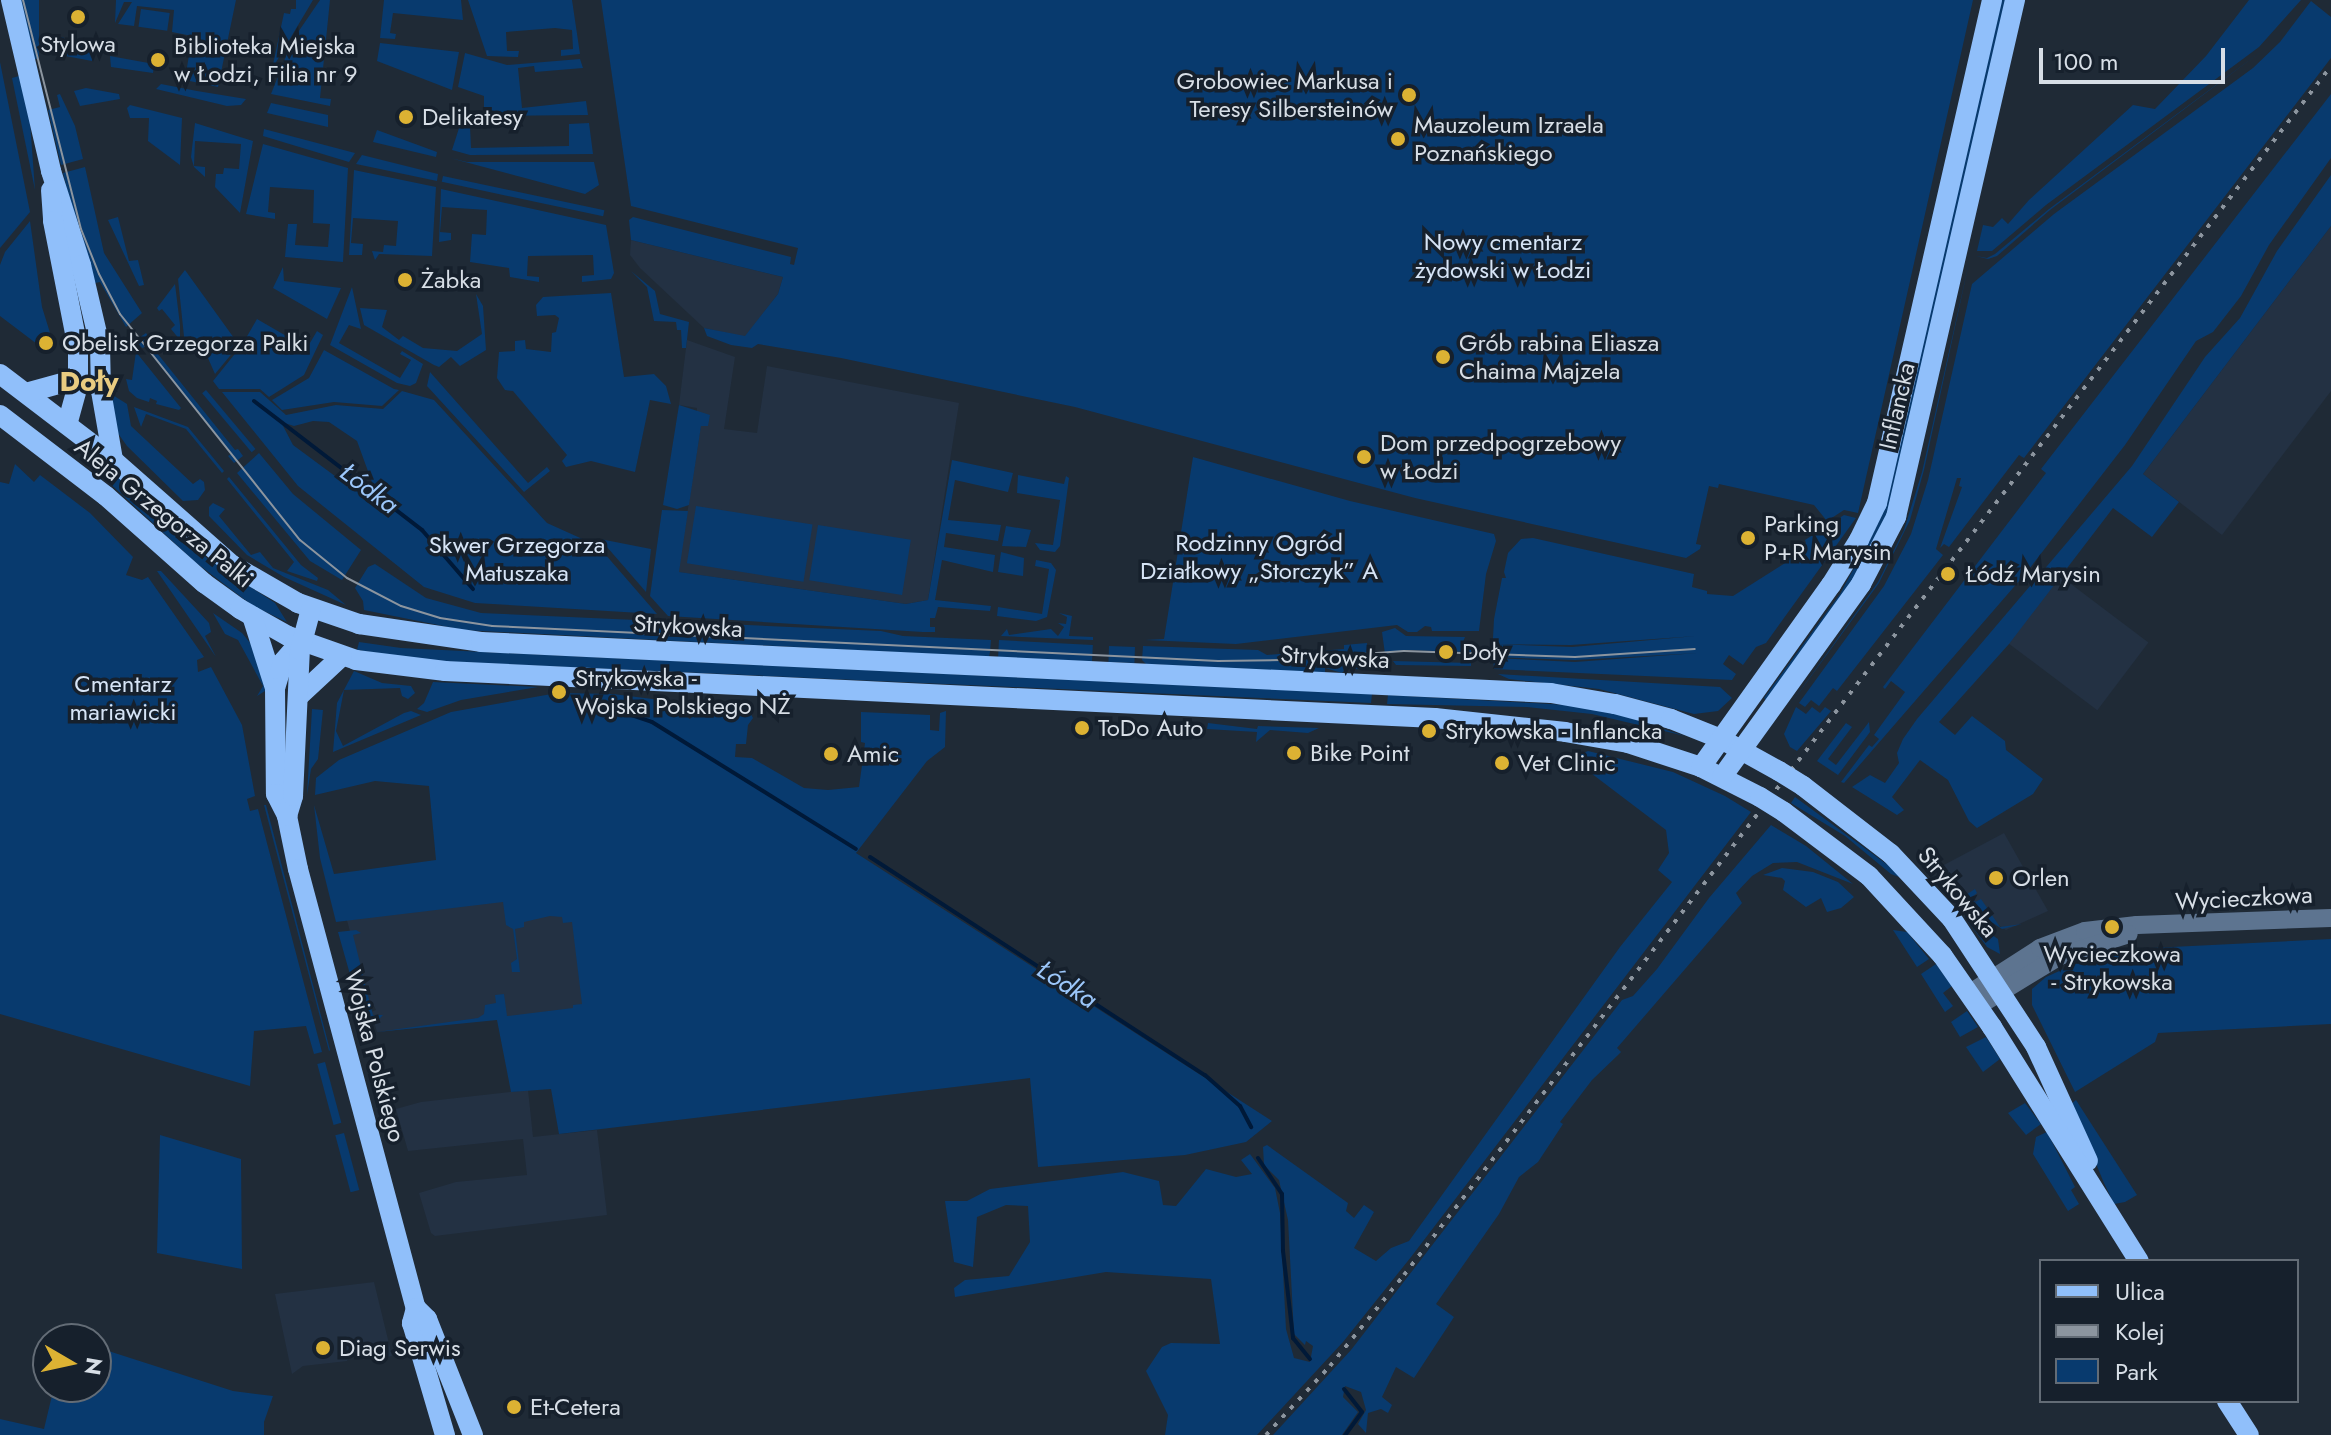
<!DOCTYPE html>
<meta charset="utf-8">
<style>
body{margin:0}
#map{position:relative;width:2331px;height:1435px;overflow:hidden;background:#1f2a36;font-family:Jost,sans-serif}
div>[style]{position:absolute}
.built>*{inset:0;background:#233143;transform-origin:0 0}
.green>*{inset:0;background:#083a6e;transform-origin:0 0}
.stream>*{height:4px;margin:-2px;padding:0 2px;transform-origin:2px;border-radius:2px;background:#001938}
.minor>*{height:18px;margin:-9px;padding:0 9px;transform-origin:9px;border-radius:9px;background:#5d7490}
.major>*{height:20px;margin:-10px;padding:0 10px;transform-origin:10px;border-radius:10px;background:#90bffa}
.tram>*{height:2px;margin:-1px;padding:0 1px;transform-origin:1px;border-radius:1px;background:#8c959f}
.rail>*{height:4px;margin-top:-2px;transform-origin:0;background:repeating-linear-gradient(90deg,#8c959f 0 4px,transparent 0 12px)}
.major-bridge>*{height:20px;margin:-10px;padding:0 10px;transform-origin:10px;border-radius:10px;background:#90bffa}
.dots>*{width:22px;height:22px;translate:-50% -50%;box-sizing:border-box;border:4px solid #16202c;border-radius:50%}
span{translate:-50% -50%;white-space:nowrap;text-align:center;line-height:1.15;-webkit-text-stroke:7px #16202c;paint-order:stroke}
.poi-label{font-size:24px;color:#d7dee6}
.left{translate:0 -50%;text-align:left}
.right{translate:-100% -50%;text-align:right}
.park-label{font-size:24px;color:#d6e4f6}
.street-label{font-size:24px;color:#d7dee6}
.water-label{font-size:26px;color:#9cc7fb;font-style:italic}
.quarter-label{font-size:28px;color:#e9cc81;font-weight:700}
.legend{position:absolute;left:2039px;top:1259px;width:260px;height:144px;box-sizing:border-box;background:#16202c;border:2px solid #636c76;margin:0;padding:10px 14px;list-style:none;font-size:24px;color:#d7dee6}
.legend li{display:flex;align-items:center;gap:16px;height:40px}
.legend b{width:40px;border:2px solid #636c76}
.north{position:absolute;left:32px;top:1323px;width:80px;height:80px;box-sizing:border-box;background:#16202c;border:2px solid #636c76;border-radius:50%;rotate:99deg;font-size:22px;font-weight:700;line-height:32px;text-align:center;color:#d7dee6}
.north::after{content:'';display:block;margin:auto;width:28px;height:36px;background:#dcb233;clip-path:polygon(50% 0,100% 100%,50% 72%,0 100%)}
.scale{position:absolute;left:2039px;top:48px;width:186px;height:36px;box-sizing:border-box;border:4px solid #d7dee6;border-top:0;padding-left:10px;font-size:24px;line-height:28px;white-space:nowrap;color:#d7dee6;-webkit-text-stroke:6px #16202c;paint-order:stroke}
</style>
<div id="map">
<div class="built">
<i style="clip-path:polygon(2331px 226px,2331px 391px,2222px 535px,2143px 474px)"></i>
<i style="clip-path:polygon(631px 240px,783px 277px,778px 294px,745px 337px,704px 328px,640px 268px,630px 255px)"></i>
<i style="clip-path:polygon(687px 340px,735px 357px,724px 429px,757px 433px,767px 366px,959px 403px,928px 600px,906px 604px,678px 572px,701px 425px,710px 416px,697px 414px,697px 408px,679px 405px)"></i>
<i style="left:2059px;top:575px;width:112px;height:85px;rotate:37deg"></i>
<i style="clip-path:polygon(2004px 833px,2048px 911px,2006px 930px,1958px 900px,1942px 866px)"></i>
<i style="clip-path:polygon(582px 886px,597px 1009px,377px 1032px,371px 1012px,376px 1010px,374px 1006px,370px 1006px,345px 913px)"></i>
<i style="clip-path:polygon(528px 1090px,533px 1137px,597px 1130px,607px 1215px,435px 1236px,431px 1233px,419px 1193px,456px 1182px,527px 1175px,523px 1139px,408px 1151px,396px 1109px,421px 1102px)"></i>
<i style="clip-path:polygon(374px 1282px,392px 1356px,380px 1358px,374px 1353px,349px 1356px,347px 1361px,303px 1366px,292px 1374px,275px 1294px)"></i>
</div>
<div class="green">
<i style="left:18px;top:0;width:21px;height:59px"></i>
<i style="clip-path:polygon(116px 0,236px 0,218px 87px,185px 80px,192px 36px,172px 32px,174px 10px,137px 6px,134px 26px,118px 24px,132px 2px,124px 2px,115px 23px)"></i>
<i style="clip-path:polygon(296px 0,313px 0,272px 69px,284px 13px,290px 14px,291px 9px,296px 9px)"></i>
<i style="clip-path:polygon(320px 0,330px 0,320px 98px,331px 99px,330px 106px,271px 94px,292px 41px)"></i>
<i style="clip-path:polygon(384px 0,461px 0,463px 20px,393px 13px,390px 33px,396px 34px,395px 39px,380px 38px)"></i>
<i style="clip-path:polygon(468px 0,572px 0,580px 54px,561px 56px,561px 50px,573px 49px,572px 30px,555px 28px,506px 32px,507px 51px,519px 51px,518px 57px,487px 56px)"></i>
<i style="clip-path:polygon(601px 0,1973px 0,1858px 513px,1844px 510px,1827px 521px,1814px 505px,1719px 484px,1718px 488px,1709px 486px,1696px 544px,1701px 545px,1700px 549px,1686px 558px,1415px 498px,1075px 407px,841px 358px,758px 344px,752px 348px,731px 345px,707px 336px,704px 328px,745px 336px,778px 294px,783px 277px,631px 240px,629px 220px,633px 217px,791px 257px,790px 264px,794px 265px,798px 248px,631px 206px)"></i>
<i style="clip-path:polygon(1998px 0,2008px 0,1902px 469px,1874px 550px,1767px 701px,1764px 698px,1840px 594px,1869px 540px)"></i>
<i style="clip-path:polygon(2249px 0,2301px 0,2259px 47px,2046px 205px,1992px 251px,1977px 251px,1983px 225px,1993px 227px,2002px 218px,2008px 224px,2029px 200px,2133px 105px,2155px 109px,2206px 56px)"></i>
<i style="clip-path:polygon(2311px 1px,2331px 17px,2331px 58px,2024px 458px,2019px 455px,1949px 547px,1944px 544px,1940px 548px,1962px 487px,1959px 486px,1961px 478px,1957px 478px,1936px 549px,1943px 555px,1837px 691px,1833px 688px,1819px 706px,1811px 700px,1805px 707px,1799px 703px,1884px 586px,1911px 534px,1928px 480px,1972px 284px,2054px 214px,2253px 68px,2280px 42px)"></i>
<i style="left:141px;top:9px;width:29px;height:18px;rotate:8deg"></i>
<i style="clip-path:polygon(63px 37px,66px 41px,95px 45px,92px 61px,60px 55px,57px 39px)"></i>
<i style="clip-path:polygon(380px 43px,459px 52px,452px 90px,377px 61px)"></i>
<i style="clip-path:polygon(2263px 50px,2050px 210px,1997px 256px,1988px 259px,1976px 256px,1987px 258px,1995px 254px,2049px 209px)"></i>
<i style="clip-path:polygon(465px 53px,507px 65px,580px 59px,583px 68px,535px 72px,534px 66px,518px 68px,522px 108px,586px 101px,588px 115px,484px 116px,484px 96px,458px 87px)"></i>
<i style="clip-path:polygon(110px 56px,154px 64px,153px 73px,111px 67px)"></i>
<i style="clip-path:polygon(0 62px,30px 212px,0 248px)"></i>
<i style="clip-path:polygon(19px 76px,30px 122px,35px 190px,12px 78px)"></i>
<i style="clip-path:polygon(161px 84px,197px 91px,246px 99px,241px 105px,227px 106px,156px 89px)"></i>
<i style="clip-path:polygon(86px 88px,119px 94px,120px 99px,80px 106px,74px 91px)"></i>
<i style="clip-path:polygon(60px 94px,75px 126px,83px 159px,61px 165px,48px 110px,60px 107px,57px 95px)"></i>
<i style="clip-path:polygon(2331px 94px,2331px 158px,2269px 245px,2241px 296px,2213px 332px,2196px 341px,2125px 445px,2026px 573px,1844px 783px,1841px 782px,1869px 745px,1872px 747px,1879px 739px,1874px 735px,1905px 692px,1891px 681px,1885px 689px,1883px 687px,2046px 473px,2041px 469px)"></i>
<i style="clip-path:polygon(271px 103px,328px 115px,328px 127px,267px 113px)"></i>
<i style="clip-path:polygon(130px 105px,182px 118px,180px 165px,148px 141px,149px 118px,130px 118px,127px 108px)"></i>
<i style="clip-path:polygon(195px 123px,253px 141px,240px 213px,215px 187px,216px 174px,223px 174px,224px 168px,239px 169px,241px 144px,195px 141px,194px 166px,205px 167px,205px 177px,194px 167px,191px 157px)"></i>
<i style="clip-path:polygon(589px 123px,593px 154px,470px 155px,452px 150px,460px 125px,470px 126px,471px 148px,569px 146px,569px 124px)"></i>
<i style="clip-path:polygon(264px 129px,355px 153px,349px 162px,263px 136px)"></i>
<i style="clip-path:polygon(377px 130px,437px 152px,436px 157px,373px 142px)"></i>
<i style="clip-path:polygon(263px 144px,348px 168px,343px 262px,285px 257px,288px 224px,297px 224px,295px 245px,328px 247px,330px 224px,313px 223px,314px 190px,270px 187px,268px 212px,275px 213px,275px 219px,246px 214px)"></i>
<i style="clip-path:polygon(362px 155px,438px 174px,437px 181px,356px 164px)"></i>
<i style="clip-path:polygon(450px 158px,467px 162px,594px 162px,599px 185px,585px 194px)"></i>
<i style="clip-path:polygon(85px 167px,104px 253px,142px 313px,126px 327px,100px 282px,95px 283px,79px 236px,63px 173px)"></i>
<i style="clip-path:polygon(354px 170px,436px 187px,432px 256px,379px 254px,375px 260px,372px 251px,383px 252px,384px 245px,396px 246px,398px 221px,353px 218px,351px 243px,363px 244px,362px 255px,349px 255px)"></i>
<i style="clip-path:polygon(2331px 175px,2331px 226px,2143px 474px,2179px 502px,2152px 537px,2113px 508px,2009px 644px,1939px 722px,1955px 735px,1972px 716px,2005px 741px,2006px 750px,2043px 779px,2033px 794px,1977px 828px,1969px 821px,1948px 780px,1920px 760px,1892px 797px,1904px 810px,1897px 815px,1852px 787px,1870px 775px,1885px 783px,1899px 763px,1897px 753px,1903px 739px,1917px 719px,2132px 466px,2205px 357px,2240px 318px,2277px 251px)"></i>
<i style="left:443px;top:176px;width:165px;height:6px;rotate:12deg"></i>
<i style="clip-path:polygon(441px 189px,606px 225px,614px 273px,611px 279px,582px 282px,582px 276px,594px 275px,593px 255px,528px 256px,527px 276px,539px 277px,539px 282px,510px 277px,509px 268px,470px 262px,472px 234px,486px 235px,487px 210px,442px 207px,440px 232px,451px 233px,451px 240px,439px 242px)"></i>
<i style="clip-path:polygon(118px 217px,129px 261px,138px 260px,144px 285px,139px 286px,108px 220px)"></i>
<i style="clip-path:polygon(30px 221px,42px 307px,51px 336px,37px 344px,0 316px,0 265px,5px 252px)"></i>
<i style="clip-path:polygon(1970px 258px,1924px 470px,1910px 520px,1879px 583px,1788px 708px,1878px 582px,1904px 530px,1922px 472px)"></i>
<i style="clip-path:polygon(283px 267px,284px 281px,341px 288px,327px 319px,273px 288px)"></i>
<i style="clip-path:polygon(185px 270px,239px 345px,215px 374px,204px 349px,201px 351px,195px 344px,188px 349px,185px 346px,178px 279px)"></i>
<i style="clip-path:polygon(631px 271px,655px 291px,660px 314px,689px 322px,686px 348px,682px 348px,681px 330px,677px 330px,676px 322px,654px 321px,647px 287px)"></i>
<i style="clip-path:polygon(175px 284px,180px 325px,180px 340px,171px 329px,175px 325px,162px 309px,159px 311px,157px 308px)"></i>
<i style="clip-path:polygon(352px 287px,361px 329px,349px 325px,339px 343px,400px 378px,411px 360px,400px 354px,402px 351px,423px 364px,416px 383px,410px 386px,397px 383px,330px 345px)"></i>
<i style="clip-path:polygon(611px 293px,624px 377px,654px 374px,666px 386px,671px 404px,650px 400px,635px 472px,591px 461px,566px 467px,562px 461px,567px 455px,513px 391px,505px 390px,497px 378px,499px 352px,515px 351px,515px 341px,525px 340px,526px 349px,551px 352px,552px 333px,556px 332px,559px 318px,555px 315px,537px 316px,536px 305px,543px 297px)"></i>
<i style="clip-path:polygon(476px 294px,483px 306px,486px 350px,460px 366px,451px 357px,439px 367px,434px 365px,364px 325px,360px 308px,387px 310px,382px 327px,399px 340px,403px 336px,423px 348px,457px 351px,482px 334px)"></i>
<i style="clip-path:polygon(257px 319px,307px 348px,317px 331px,323px 335px,304px 375px,269px 397px,260px 389px,219px 389px,213px 381px,242px 345px)"></i>
<i style="clip-path:polygon(146px 333px,152px 341px,149px 343px,235px 450px,238px 449px,243px 456px,234px 463px,228px 456px,231px 454px,145px 347px,142px 348px,136px 340px)"></i>
<i style="clip-path:polygon(324px 350px,394px 389px,399px 390px,382px 406px,334px 402px,282px 410px,272px 400px,309px 378px)"></i>
<i style="clip-path:polygon(136px 352px,181px 408px,179px 410px,156px 404px,157px 401px,150px 398px,149px 402px,137px 398px,129px 391px,126px 379px,132px 380px)"></i>
<i style="clip-path:polygon(430px 372px,528px 483px,547px 467px,550px 471px,524px 492px,427px 386px)"></i>
<i style="left:206px;top:390px;width:77px;height:5px;rotate:50deg"></i>
<i style="clip-path:polygon(evenodd,402px 391px,434px 400px,547px 523px,598px 546px,657px 614px,475px 603px,424px 587px,298px 486px,222px 392px,260px 392px,286px 415px,336px 405px,383px 409px,402px 391px,313px 421px,329px 422px,357px 441px,373px 485px,384px 501px,339px 479px,293px 445px,281px 422px,294px 426px,313px 421px)"></i>
<i style="clip-path:polygon(111px 394px,127px 404px,131px 426px,193px 484px,200px 479px,204px 482px,205px 490px,198px 500px,183px 501px,127px 446px,117px 432px)"></i>
<i style="clip-path:polygon(679px 405px,710px 415px,708px 426px,701px 426px,689px 505px,677px 509px,663px 505px)"></i>
<i style="clip-path:polygon(134px 407px,188px 427px,224px 471px,222px 473px,186px 429px,146px 414px,141px 427px)"></i>
<i style="clip-path:polygon(259px 453px,293px 494px,361px 550px,342px 580px,310px 561px,237px 473px)"></i>
<i style="clip-path:polygon(85px 454px,115px 474px,209px 560px,275px 603px,287px 622px,253px 606px,195px 562px,92px 467px)"></i>
<i style="clip-path:polygon(1193px 457px,1350px 501px,1494px 534px,1496px 541px,1486px 574px,1479px 631px,1432px 631px,1431px 627px,1425px 626px,1417px 632px,1408px 632px,1397px 625px,1236px 644px,1145px 640px,1164px 639px)"></i>
<i style="clip-path:polygon(952px 460px,1013px 473px,1008px 492px,955px 480px,948px 520px,1001px 525px,998px 541px,946px 533px,944px 547px,995px 555px,993px 572px,942px 560px,935px 600px,991px 606px,990px 611px,938px 607px,935px 618px,930px 618px,930px 627px,935px 627px,935px 632px,923px 632px,668px 616px,650px 596px,662px 510px,688px 511px,679px 572px,906px 604px,928px 600px)"></i>
<i style="clip-path:polygon(15px 464px,34px 482px,40px 475px,90px 513px,133px 557px,126px 575px,142px 580px,148px 577px,204px 657px,197px 660px,198px 672px,211px 667px,242px 725px,255px 796px,247px 799px,250px 811px,258px 809px,322px 1052px,314px 1054px,306px 1026px,254px 1031px,250px 1086px,0 1014px,0 482px,9px 484px)"></i>
<i style="clip-path:polygon(1018px 475px,1064px 484px,1066px 476px,1069px 478px,1060px 546px,1055px 552px,1040px 550px,1035px 543px,1053px 545px,1060px 500px,1017px 493px)"></i>
<i style="clip-path:polygon(229px 477px,301px 565px,318px 578px,317px 581px,287px 571px,294px 562px,227px 479px)"></i>
<i style="clip-path:polygon(213px 503px,225px 509px,219px 516px,251px 555px,260px 552px,273px 568px,328px 590px,346px 605px,284px 577px,247px 555px,209px 516px,209px 507px)"></i>
<i style="left:696px;top:506px;width:118px;height:58px;rotate:9deg"></i>
<i style="clip-path:polygon(evenodd,1844px 515px,1856px 518px,1766px 643px,1756px 647px,1743px 665px,1729px 655px,1723px 664px,1736px 674px,1732px 680px,1494px 669px,1493px 658px,1575px 662px,1698px 653px,1575px 660px,1492px 657px,1494px 619px,1502px 578px,1506px 578px,1504px 572px,1508px 553px,1521px 539px,1533px 538px,1694px 574px,1692px 587px,1707px 591px,1707px 594px,1733px 596px,1790px 560px,1787px 551px,1806px 543px,1805px 540px,1844px 515px,1696px 636px,1572px 647px,1494px 644px,1571px 645px,1696px 636px)"></i>
<i style="left:818px;top:525px;width:94px;height:56px;rotate:9deg"></i>
<i style="clip-path:polygon(1006px 526px,1031px 530px,1026px 547px,1002px 546px)"></i>
<i style="clip-path:polygon(600px 539px,651px 549px,646px 592px)"></i>
<i style="clip-path:polygon(1001px 552px,1024px 558px,1023px 576px,998px 572px)"></i>
<i style="clip-path:polygon(1036px 560px,1051px 563px,1056px 570px,1047px 617px,1036px 621px,997px 616px,998px 607px,1042px 614px,1049px 569px,1035px 566px)"></i>
<i style="clip-path:polygon(375px 564px,426px 598px,481px 613px,881px 631px,903px 636px,991px 640px,990px 652px,989px 657px,463px 630px,364px 610px,363px 601px,355px 588px,368px 567px)"></i>
<i style="clip-path:polygon(157px 571px,161px 571px,209px 623px,211px 632px,205px 636px,216px 657px)"></i>
<i style="clip-path:polygon(213px 613px,242px 633px,251px 644px,263px 672px,265px 691px,257px 696px,263px 686px,238px 640px,225px 634px)"></i>
<i style="clip-path:polygon(1059px 613px,1072px 616px,1069px 636px,1093px 637px,1093px 640px,1001px 636px,1007px 629px,1009px 635px,1051px 629px,1058px 636px,1064px 627px,1058px 623px,1066px 624px,1067px 617px)"></i>
<i style="clip-path:polygon(1395px 628px,1406px 636px,1465px 637px,1463px 642px,1471px 643px,1471px 652px,1404px 650px,1385px 654px,1382px 632px)"></i>
<i style="left:999px;top:640px;width:94px;height:17px;rotate:3deg"></i>
<i style="clip-path:polygon(359px 642px,401px 648px,1372px 694px,1371px 703px,432px 661px,357px 650px)"></i>
<i style="clip-path:polygon(1367px 643px,1368px 655px,1309px 662px,1310px 666px,1370px 660px,1362px 670px,1347px 667px,1342px 673px,1325px 668px,1325px 673px,1146px 664px,1142px 660px,1143px 646px,1258px 650px,1267px 655px,1344px 649px,1344px 645px)"></i>
<i style="left:1109px;top:646px;width:26px;height:16px;rotate:2deg"></i>
<i style="clip-path:polygon(1393px 661px,1471px 663px,1471px 666px,1396px 665px)"></i>
<i style="clip-path:polygon(354px 671px,382px 683px,411px 686px,415px 693px,408px 699px,402px 696px,400px 688px,344px 690px,336px 731px,343px 746px,404px 713px,411px 711px,421px 715px,333px 752px,337px 703px)"></i>
<i style="clip-path:polygon(1498px 674px,1720px 687px,1732px 698px,1718px 711px,1694px 714px,1599px 689px,1509px 679px)"></i>
<i style="clip-path:polygon(433px 682px,538px 687px,461px 700px,427px 712px,417px 709px,424px 703px)"></i>
<i style="clip-path:polygon(557px 693px,613px 694px,692px 704px,684px 715px,690px 719px,701px 704px,747px 707px,753px 718px,748px 725px,746px 744px,736px 744px,735px 757px,752px 758px,804px 788px,828px 790px,859px 787px,865px 743px,861px 742px,861px 712px,930px 715px,930px 730px,939px 731px,940px 713px,946px 711px,945px 747px,927px 761px,856px 853px,1272px 1121px,1246px 1142px,1185px 1155px,1038px 1167px,1030px 1078px,559px 1134px,551px 1089px,511px 1092px,497px 1020px,377px 1032px,478px 1018px,484px 1014px,485px 1005px,496px 1003px,495px 995px,504px 994px,507px 1016px,573px 1008px,573px 1005px,582px 1004px,572px 922px,563px 923px,562px 917px,550px 916px,524px 922px,524px 927px,515px 929px,520px 972px,512px 972px,511px 963px,517px 959px,513px 929px,506px 925px,503px 902px,336px 922px,320px 858px,314px 805px,334px 874px,436px 860px,429px 786px,375px 781px,315px 795px,316px 778px,339px 760px,451px 712px)"></i>
<i style="clip-path:polygon(1388px 695px,1567px 705px,1615px 713px,1685px 736px,1592px 714px,1527px 707px,1387px 704px)"></i>
<i style="clip-path:polygon(1796px 707px,1806px 714px,1812px 707px,1820px 713px,1825px 707px,1831px 711px,1797px 751px,1790px 747px,1784px 734px)"></i>
<i style="clip-path:polygon(312px 709px,323px 710px,318px 759px,311px 769px,307px 795px)"></i>
<i style="clip-path:polygon(1869px 722px,1870px 732px,1838px 775px,1817px 761px,1846px 723px,1852px 727px,1828px 759px,1836px 765px)"></i>
<i style="clip-path:polygon(1208px 723px,1257px 729px,1258px 726px,1319px 728px,1308px 733px,1270px 730px,1256px 742px,1257px 732px,1207px 729px)"></i>
<i style="clip-path:polygon(1588px 751px,1673px 772px,1725px 796px,1751px 812px,1411px 1257px,1343px 1342px,1257px 1435px,1165px 1435px,1168px 1415px,1146px 1371px,1162px 1347px,1171px 1343px,1220px 1344px,1211px 1279px,1106px 1272px,955px 1297px,954px 1288px,965px 1280px,1009px 1276px,1030px 1242px,1028px 1206px,1006px 1205px,977px 1217px,973px 1267px,954px 1262px,945px 1201px,967px 1201px,990px 1189px,1123px 1172px,1159px 1181px,1163px 1205px,1176px 1206px,1206px 1169px,1236px 1177px,1252px 1174px,1241px 1160px,1250px 1154px,1275px 1188px,1280px 1213px,1286px 1329px,1294px 1358px,1310px 1362px,1313px 1346px,1306px 1341px,1305px 1345px,1294px 1334px,1288px 1220px,1279px 1180px,1264px 1165px,1263px 1147px,1267px 1145px,1348px 1203px,1346px 1211px,1354px 1218px,1364px 1205px,1374px 1212px,1354px 1248px,1376px 1261px,1391px 1248px,1409px 1241px,1620px 947px,1672px 882px,1658px 870px,1669px 853px,1666px 830px,1571px 758px)"></i>
<i style="clip-path:polygon(1795px 797px,1896px 871px,1899px 877px,1891px 874px,1845px 836px,1791px 803px)"></i>
<i style="clip-path:polygon(264px 805px,266px 805px,330px 1050px,329px 1051px)"></i>
<i style="clip-path:polygon(1771px 825px,1806px 846px,1853px 884px,1797px 862px,1773px 863px,1752px 876px,1736px 893px,1742px 903px,1617px 1048px,1621px 1052px,1617px 1056px,1592px 1080px,1560px 1122px,1563px 1124px,1538px 1162px,1519px 1177px,1499px 1214px,1436px 1304px,1454px 1317px,1414px 1378px,1396px 1367px,1382px 1397px,1392px 1405px,1388px 1413px,1381px 1409px,1368px 1413px,1366px 1433px,1358px 1424px,1366px 1410px,1361px 1392px,1345px 1386px,1343px 1397px,1358px 1412px,1342px 1435px,1273px 1435px,1351px 1350px,1622px 1000px,1633px 996px,1657px 969px,1709px 898px)"></i>
<i style="clip-path:polygon(1782px 868px,1813px 872px,1838px 882px,1854px 897px,1841px 908px,1827px 912px,1821px 898px,1806px 907px,1783px 890px,1785px 881px,1782px 878px,1763px 875px)"></i>
<i style="clip-path:polygon(1975px 889px,1977px 893px,1972px 897px,1975px 902px,1981px 899px,2000px 927px,2022px 924px,2002px 929px,1958px 900px)"></i>
<i style="clip-path:polygon(1964px 916px,1998px 939px,2000px 954px,1987px 947px)"></i>
<i style="clip-path:polygon(356px 930px,361px 933px,353px 935px,363px 975px,351px 978px,338px 932px)"></i>
<i style="clip-path:polygon(1893px 930px,1907px 932px,1929px 959px,1917px 967px)"></i>
<i style="clip-path:polygon(2331px 939px,2331px 1024px,2158px 1033px,2155px 1042px,2075px 1092px,2032px 1005px,2032px 989px,2046px 977px,2075px 964px,2131px 949px)"></i>
<i style="clip-path:polygon(1936px 964px,1952px 986px,1943px 993px,1953px 1006px,1945px 1012px,1921px 974px)"></i>
<i style="clip-path:polygon(364px 980px,373px 1015px,383px 1015px,379px 1019px,363px 1023px,352px 983px)"></i>
<i style="clip-path:polygon(1967px 1011px,1978px 1027px,1960px 1037px,1951px 1022px)"></i>
<i style="clip-path:polygon(1986px 1037px,2000px 1059px,1983px 1072px,1966px 1047px)"></i>
<i style="left:325px;top:1062px;width:63px;height:8px;rotate:75deg"></i>
<i style="clip-path:polygon(2076px 1100px,2137px 1195px,2125px 1202px,2114px 1204px,2104px 1183px,2071px 1104px)"></i>
<i style="clip-path:polygon(2025px 1103px,2041px 1124px,2026px 1135px,2008px 1113px)"></i>
<i style="clip-path:polygon(2047px 1132px,2075px 1187px,2071px 1190px,2079px 1204px,2068px 1211px,2033px 1154px,2036px 1137px)"></i>
<i style="left:344px;top:1133px;width:59px;height:9px;rotate:75deg"></i>
<i style="clip-path:polygon(160px 1135px,241px 1159px,242px 1269px,157px 1253px)"></i>
<i style="clip-path:polygon(96px 1347px,233px 1391px,273px 1396px,264px 1422px,264px 1435px,0 1435px,0 1419px,44px 1429px,54px 1387px,96px 1387px)"></i>
</div>
<div class="stream">
<i style="left:254px;top:401px;width:212px;rotate:37.5deg"></i>
<i style="left:422px;top:530px;width:78px;rotate:49.2deg"></i>
<i style="left:593px;top:702px;width:62px;rotate:18.7deg"></i>
<i style="left:652px;top:722px;width:240px;rotate:31.9deg"></i>
<i style="left:870px;top:857px;width:400px;rotate:33.1deg"></i>
<i style="left:1205px;top:1075px;width:47px;rotate:41.5deg"></i>
<i style="left:1240px;top:1106px;width:24px;rotate:62deg"></i>
<i style="left:1258px;top:1158px;width:43px;rotate:56.3deg"></i>
<i style="left:1282px;top:1194px;width:57px;rotate:89deg"></i>
<i style="left:1283px;top:1251px;width:88px;rotate:83.4deg"></i>
<i style="left:1293px;top:1338px;width:27px;rotate:51deg"></i>
<i style="left:1344px;top:1389px;width:29px;rotate:52deg"></i>
<i style="left:1362px;top:1412px;width:29px;rotate:126deg"></i>
</div>
<div class="minor">
<i style="left:1970px;top:993px;width:83px;rotate:-32.7deg"></i>
<i style="left:2040px;top:948px;width:48px;rotate:-20.7deg"></i>
<i style="left:2085px;top:931px;width:52px;rotate:-6.6deg"></i>
<i style="left:2137px;top:925px;width:194px;rotate:-2.1deg"></i>
<i style="left:1978px;top:1006px;width:96px;rotate:-31.4deg"></i>
<i style="left:2060px;top:956px;width:72px;rotate:-17.7deg"></i>
</div>
<div class="major">
<i style="left:11px;top:0;width:176px;rotate:76.8deg"></i>
<i style="left:51px;top:171px;width:99px;rotate:72.3deg"></i>
<i style="left:81px;top:265px;width:83px;rotate:76.8deg"></i>
<i style="left:100px;top:346px;width:45px;rotate:88.7deg"></i>
<i style="left:101px;top:391px;width:70px;rotate:80.1deg"></i>
<i style="left:51px;top:190px;width:31px;rotate:86deg"></i>
<i style="left:53px;top:221px;width:129px;rotate:78.9deg"></i>
<i style="left:78px;top:348px;width:37px;rotate:90deg"></i>
<i style="left:78px;top:385px;width:41px;rotate:105.4deg"></i>
<i style="left:0;top:374px;width:142px;rotate:37.3deg"></i>
<i style="left:113px;top:460px;width:159px;rotate:41.4deg"></i>
<i style="left:232px;top:565px;width:76px;rotate:29.9deg"></i>
<i style="left:298px;top:603px;width:65px;rotate:19deg"></i>
<i style="left:359px;top:624px;width:123px;rotate:8.4deg"></i>
<i style="left:481px;top:642px;width:1071px;rotate:2.73deg"></i>
<i style="left:1551px;top:693px;width:65px;rotate:9.8deg"></i>
<i style="left:1615px;top:704px;width:58px;rotate:15deg"></i>
<i style="left:1671px;top:719px;width:54px;rotate:21.8deg"></i>
<i style="left:1721px;top:739px;width:66px;rotate:28.9deg"></i>
<i style="left:26px;top:393px;width:52px;rotate:-15.6deg"></i>
<i style="left:0;top:415px;width:133px;rotate:37.4deg"></i>
<i style="left:106px;top:496px;width:131px;rotate:41.6deg"></i>
<i style="left:204px;top:583px;width:44px;rotate:35.8deg"></i>
<i style="left:240px;top:609px;width:55px;rotate:29.4deg"></i>
<i style="left:288px;top:636px;width:72px;rotate:19.4deg"></i>
<i style="left:356px;top:660px;width:90px;rotate:7deg"></i>
<i style="left:445px;top:671px;width:991px;rotate:2.72deg"></i>
<i style="left:1435px;top:718px;width:131px;rotate:6.1deg"></i>
<i style="left:1565px;top:732px;width:64px;rotate:9.9deg"></i>
<i style="left:1628px;top:743px;width:77px;rotate:18.2deg"></i>
<i style="left:1701px;top:767px;width:66px;rotate:27deg"></i>
<i style="left:252px;top:616px;width:76px;rotate:72.3deg"></i>
<i style="left:301px;top:641px;width:28px;rotate:131deg"></i>
<i style="left:283px;top:662px;width:27px;rotate:107deg"></i>
<i style="left:275px;top:688px;width:106px;rotate:89.5deg"></i>
<i style="left:276px;top:794px;width:25px;rotate:63deg"></i>
<i style="left:287px;top:816px;width:54px;rotate:78.3deg"></i>
<i style="left:298px;top:869px;width:455px;rotate:75deg"></i>
<i style="left:416px;top:1308px;width:16px;rotate:105deg"></i>
<i style="left:412px;top:1323px;width:117px;rotate:73.6deg"></i>
<i style="left:298px;top:697px;width:60px;rotate:-43deg"></i>
<i style="left:1701px;top:767px;width:224px;rotate:-54.5deg"></i>
<i style="left:1831px;top:585px;width:53px;rotate:-58.1deg"></i>
<i style="left:1859px;top:540px;width:41px;rotate:-64.1deg"></i>
<i style="left:1877px;top:503px;width:516px;rotate:-77.12deg"></i>
<i style="left:1722px;top:777px;width:238px;rotate:-54.2deg"></i>
<i style="left:1861px;top:584px;width:76px;rotate:-62.4deg"></i>
<i style="left:1896px;top:517px;width:531px;rotate:-77.04deg"></i>
<i style="left:1803px;top:786px;width:111px;rotate:37.7deg"></i>
<i style="left:1891px;top:854px;width:89px;rotate:46.8deg"></i>
<i style="left:1952px;top:919px;width:153px;rotate:56.7deg"></i>
<i style="left:2036px;top:1047px;width:125px;rotate:65.5deg"></i>
<i style="left:1784px;top:812px;width:106px;rotate:37deg"></i>
<i style="left:1869px;top:876px;width:108px;rotate:47.3deg"></i>
<i style="left:1942px;top:955px;width:88px;rotate:55.2deg"></i>
<i style="left:1992px;top:1027px;width:276px;rotate:57.9deg"></i>
<i style="left:287px;top:816px;width:21px;rotate:-73deg"></i>
<i style="left:293px;top:796px;width:146px;rotate:-87.3deg"></i>
<i style="left:300px;top:650px;width:42px;rotate:-75deg"></i>
<i style="left:416px;top:1308px;width:16px;rotate:45deg"></i>
<i style="left:427px;top:1319px;width:125px;rotate:68.4deg"></i>
<i style="left:2227px;top:1401px;width:40px;rotate:57.1deg"></i>
</div>
<div class="tram">
<i style="left:23px;top:0;width:236px;rotate:75.8deg"></i>
<i style="left:81px;top:229px;width:48px;rotate:68.2deg"></i>
<i style="left:99px;top:274px;width:45px;rotate:62.3deg"></i>
<i style="left:120px;top:314px;width:289px;rotate:51.5deg"></i>
<i style="left:300px;top:540px;width:60px;rotate:39deg"></i>
<i style="left:347px;top:578px;width:61px;rotate:27.4deg"></i>
<i style="left:401px;top:606px;width:41px;rotate:17.1deg"></i>
<i style="left:440px;top:618px;width:53px;rotate:8.7deg"></i>
<i style="left:492px;top:626px;width:727px;rotate:2.76deg"></i>
<i style="left:1218px;top:661px;width:63px;rotate:-0.9deg"></i>
<i style="left:1281px;top:660px;width:123px;rotate:-4.2deg"></i>
<i style="left:1404px;top:651px;width:171px;rotate:2deg"></i>
<i style="left:1575px;top:657px;width:120px;rotate:-3.8deg"></i>
</div>
<div class="rail">
<i style="left:1266px;top:1435px;width:94px;rotate:-47.2deg"></i>
<i style="left:1330px;top:1366px;width:117px;rotate:-50.9deg"></i>
<i style="left:1404px;top:1275px;width:1523px;rotate:-52.52deg"></i>
</div>
<div class="major-bridge">
<i style="left:1779px;top:771px;width:28px;rotate:32deg"></i>
<i style="left:1760px;top:797px;width:28px;rotate:32deg"></i>
</div>
<div class="dots">
<i style="left:78px;top:17px;background:#dcb233"></i>
<i style="left:158px;top:60px;background:#dcb233"></i>
<i style="left:1409px;top:95px;background:#dcb233"></i>
<i style="left:406px;top:117px;background:#dcb233"></i>
<i style="left:1398px;top:139px;background:#dcb233"></i>
<i style="left:405px;top:280px;background:#dcb233"></i>
<i style="left:46px;top:343px;background:#dcb233"></i>
<i style="left:1443px;top:357px;background:#dcb233"></i>
<i style="left:1364px;top:457px;background:#dcb233"></i>
<i style="left:1748px;top:538px;background:#dcb233"></i>
<i style="left:1948px;top:574px;background:#dcb233"></i>
<i style="left:1446px;top:652px;background:#dcb233"></i>
<i style="left:559px;top:692px;background:#dcb233"></i>
<i style="left:1082px;top:728px;background:#dcb233"></i>
<i style="left:1429px;top:731px;background:#dcb233"></i>
<i style="left:1294px;top:753px;background:#dcb233"></i>
<i style="left:831px;top:754px;background:#dcb233"></i>
<i style="left:1502px;top:763px;background:#dcb233"></i>
<i style="left:1996px;top:878px;background:#dcb233"></i>
<i style="left:2112px;top:927px;background:#dcb233"></i>
<i style="left:323px;top:1348px;background:#dcb233"></i>
<i style="left:514px;top:1407px;background:#dcb233"></i>
</div>
<div class="poi-label">
<span style="left:78px;top:44px">Stylowa</span>
<span class="left" style="left:174px;top:60px">Biblioteka Miejska<br>w Łodzi, Filia nr 9</span>
<span class="right" style="left:1393px;top:95px">Grobowiec Markusa i<br>Teresy Silbersteinów</span>
<span class="left" style="left:422px;top:117px">Delikatesy</span>
<span class="left" style="left:1414px;top:139px">Mauzoleum Izraela<br>Poznańskiego</span>
<span class="left" style="left:421px;top:280px">Żabka</span>
<span class="left" style="left:62px;top:343px">Obelisk Grzegorza Palki</span>
<span class="left" style="left:1459px;top:357px">Grób rabina Eliasza<br>Chaima Majzela</span>
<span class="left" style="left:1380px;top:457px">Dom przedpogrzebowy<br>w Łodzi</span>
<span class="left" style="left:1764px;top:538px">Parking<br>P+R Marysin</span>
<span class="left" style="left:1966px;top:574px">Łódź Marysin</span>
<span class="left" style="left:1462px;top:652px">Doły</span>
<span class="left" style="left:575px;top:692px">Strykowska -<br>Wojska Polskiego NŻ</span>
<span class="left" style="left:1098px;top:728px">ToDo Auto</span>
<span class="left" style="left:1445px;top:731px">Strykowska - Inflancka</span>
<span class="left" style="left:1310px;top:753px">Bike Point</span>
<span class="left" style="left:847px;top:754px">Amic</span>
<span class="left" style="left:1518px;top:763px">Vet Clinic</span>
<span class="left" style="left:2012px;top:878px">Orlen</span>
<span style="left:2112px;top:968px">Wycieczkowa<br>- Strykowska</span>
<span class="left" style="left:339px;top:1348px">Diag Serwis</span>
<span class="left" style="left:530px;top:1407px">Et-Cetera</span>
</div>
<div class="park-label">
<span style="left:1503px;top:256px">Nowy cmentarz<br>żydowski w Łodzi</span>
<span style="left:1259px;top:557px">Rodzinny Ogród<br>Działkowy „Storczyk” A</span>
<span style="left:517px;top:559px">Skwer Grzegorza<br>Matuszaka</span>
<span style="left:123px;top:698px">Cmentarz<br>mariawicki</span>
</div>
<div class="street-label">
<span style="left:1897px;top:406px;rotate:-77deg">Inflancka</span>
<span style="left:164px;top:513px;rotate:39deg">Aleja Grzegorza Palki</span>
<span style="left:688px;top:626px;rotate:3deg">Strykowska</span>
<span style="left:1335px;top:657px;rotate:3deg">Strykowska</span>
<span style="left:1958px;top:892px;rotate:50deg">Strykowska</span>
<span style="left:2244px;top:898px;rotate:-3deg">Wycieczkowa</span>
<span style="left:375px;top:1056px;rotate:75deg">Wojska Polskiego</span>
</div>
<div class="water-label">
<span style="left:369px;top:489px;rotate:37deg">Łódka</span>
<span style="left:1067px;top:985px;rotate:33deg">Łódka</span>
</div>
<div class="quarter-label">
<span style="left:89px;top:382px">Doły</span>
</div>
<ul class="legend">
<li><b style="height:10px;background:#90bffa"></b>Ulica</li>
<li><b style="height:10px;background:#8c959f"></b>Kolej</li>
<li><b style="height:22px;background:#083a6e"></b>Park</li>
</ul>
<div class="north">N</div>
<div class="scale">100 m</div>
</div>
